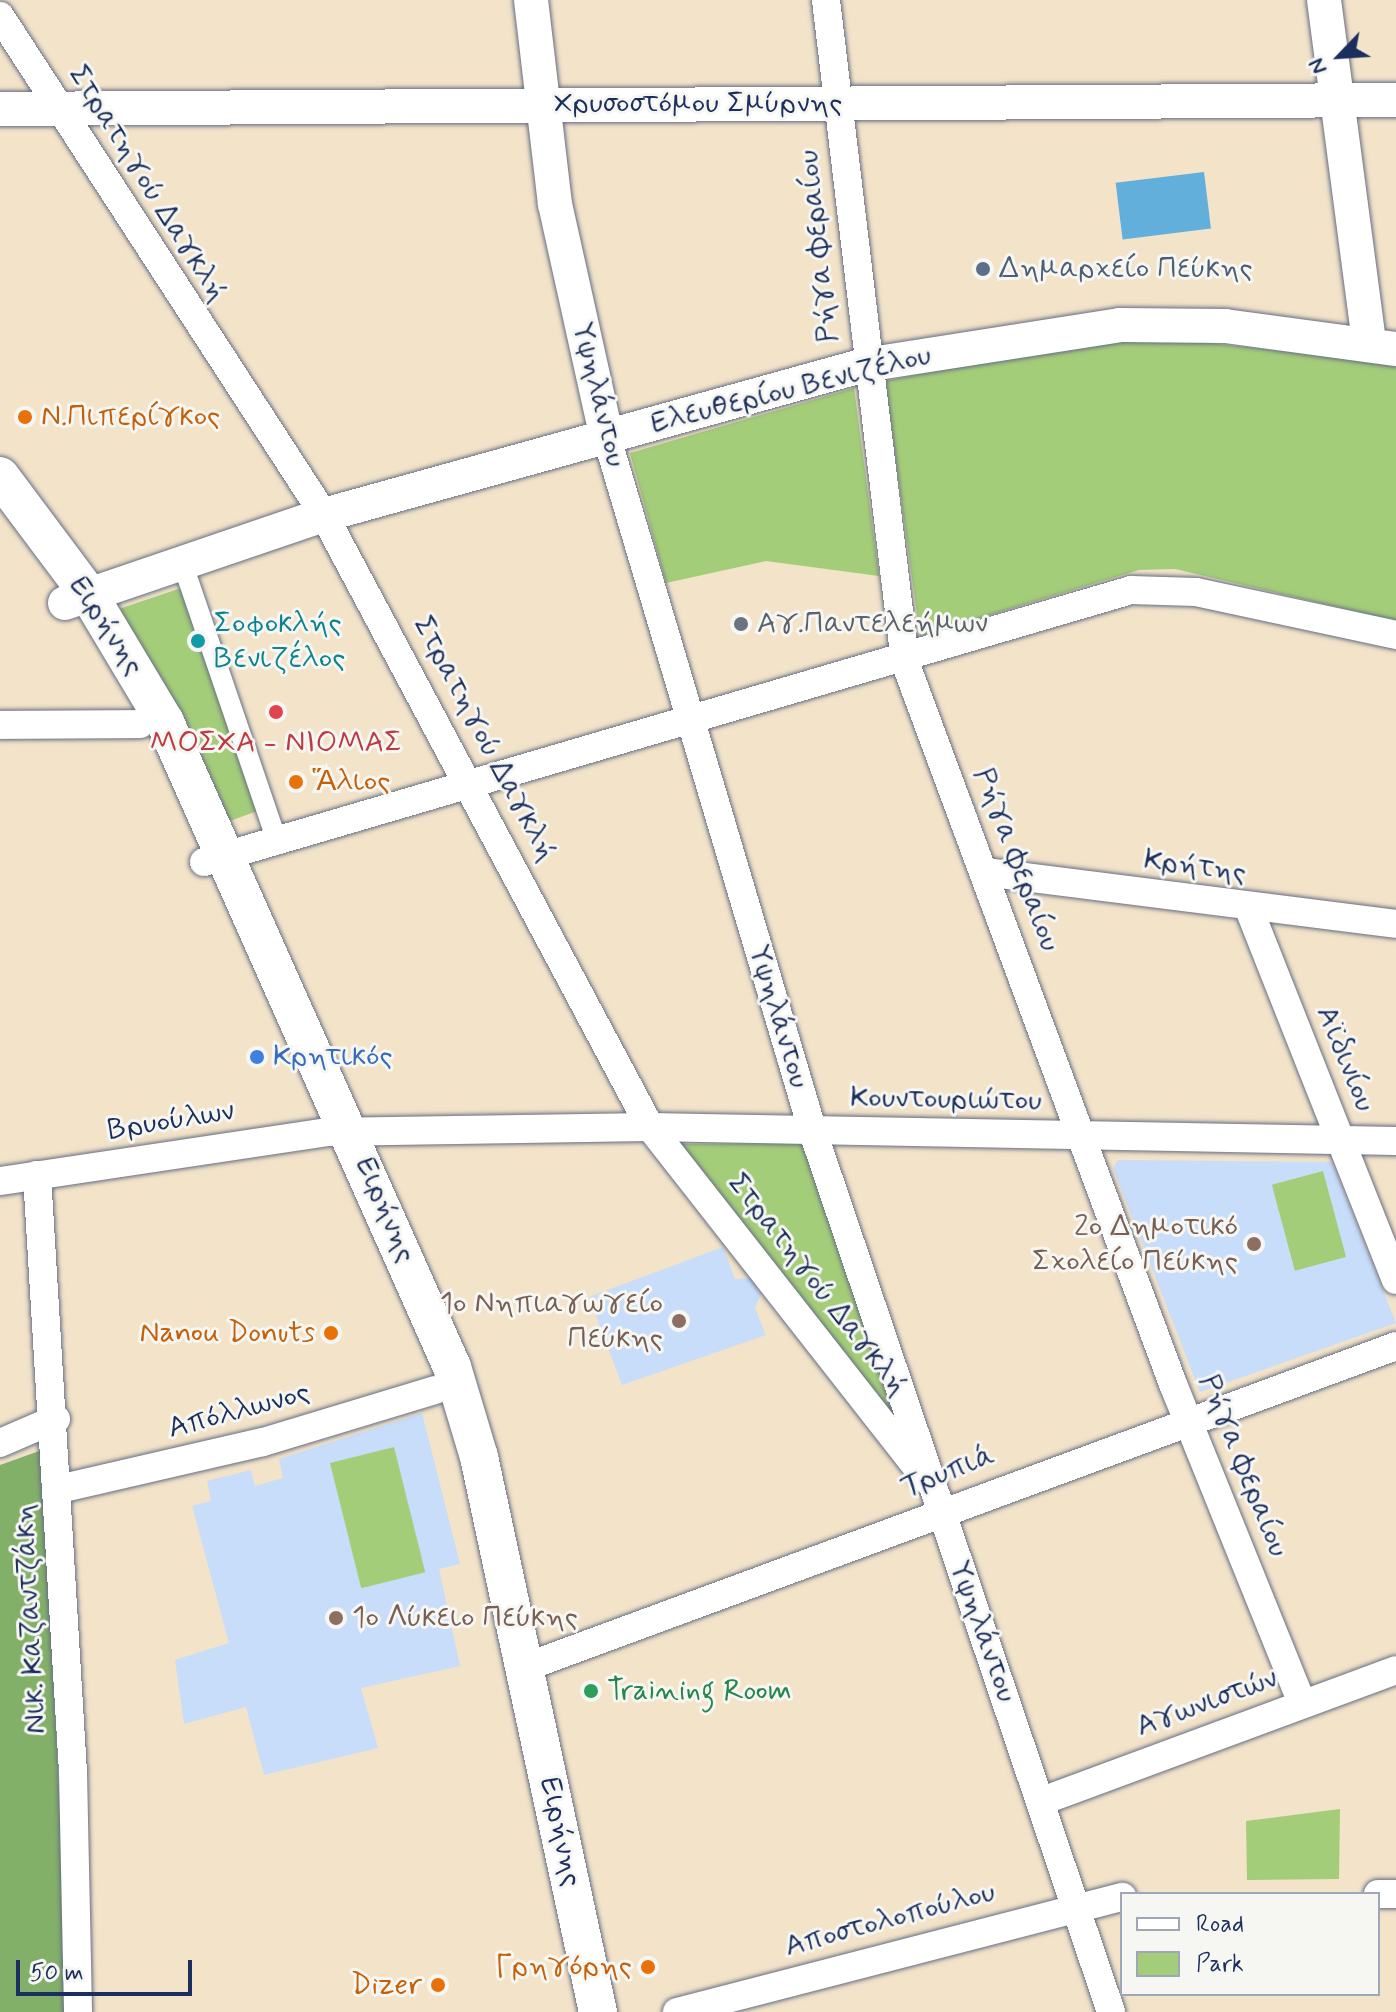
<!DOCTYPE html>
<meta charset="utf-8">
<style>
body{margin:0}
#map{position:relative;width:1396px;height:2012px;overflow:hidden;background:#f2e3c9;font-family:Mynerve,sans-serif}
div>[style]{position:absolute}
.built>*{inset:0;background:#c8ddf9}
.green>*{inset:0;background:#a4cd79;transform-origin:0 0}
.forest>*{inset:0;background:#83b069}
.water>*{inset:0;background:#63afdc;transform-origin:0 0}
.roads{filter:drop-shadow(0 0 2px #666e83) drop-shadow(0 0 2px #666e83)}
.pedestrian>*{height:20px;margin:-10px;padding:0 10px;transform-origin:10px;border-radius:10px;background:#fff}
.minor>*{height:28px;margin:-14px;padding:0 14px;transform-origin:14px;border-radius:14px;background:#fff}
.tertiary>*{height:34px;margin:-17px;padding:0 17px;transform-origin:17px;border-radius:17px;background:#fff}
.secondary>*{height:38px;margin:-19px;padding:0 19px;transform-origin:19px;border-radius:19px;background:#fff}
.dots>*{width:22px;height:22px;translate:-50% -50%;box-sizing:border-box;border:4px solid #f6f6f2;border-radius:50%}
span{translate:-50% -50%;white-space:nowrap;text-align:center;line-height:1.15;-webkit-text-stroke:6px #f6f6f2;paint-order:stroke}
.street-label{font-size:30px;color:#1b2f5e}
.service-label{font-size:30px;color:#4e5e75}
.left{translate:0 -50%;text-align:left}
.food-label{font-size:30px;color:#c56008}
.right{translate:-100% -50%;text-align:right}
.culture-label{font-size:30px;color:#0d838f}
.worship-label{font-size:30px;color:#5b616d}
.health-label{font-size:30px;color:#be3a42}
.shop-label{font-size:30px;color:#366cbe}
.education-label{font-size:30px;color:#785e54}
.leisure-label{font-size:30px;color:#27864d}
.legend{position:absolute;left:1120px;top:1892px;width:260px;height:104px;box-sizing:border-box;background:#f6f6f2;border:2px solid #9ea6b7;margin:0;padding:10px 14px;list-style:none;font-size:24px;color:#1b2f5e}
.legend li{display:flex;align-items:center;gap:16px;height:40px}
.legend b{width:40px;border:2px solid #9ea6b7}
.north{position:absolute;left:1300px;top:16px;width:80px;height:80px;-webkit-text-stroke:6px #f6f6f2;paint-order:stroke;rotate:245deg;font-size:22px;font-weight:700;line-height:32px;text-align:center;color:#1b2f5e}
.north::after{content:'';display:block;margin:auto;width:28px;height:36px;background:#1b2f5e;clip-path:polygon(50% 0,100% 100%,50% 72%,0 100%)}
.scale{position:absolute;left:16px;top:1960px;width:176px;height:36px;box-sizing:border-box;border:4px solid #1b2f5e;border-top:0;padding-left:10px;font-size:24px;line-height:28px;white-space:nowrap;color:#1b2f5e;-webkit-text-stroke:6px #f6f6f2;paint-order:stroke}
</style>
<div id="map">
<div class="built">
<i style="clip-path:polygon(1118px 1160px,1332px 1162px,1396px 1323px,1200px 1392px,1113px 1168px)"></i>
<i style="clip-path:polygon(723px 1247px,735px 1279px,750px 1278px,761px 1294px,755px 1308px,766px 1335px,622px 1385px,589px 1297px)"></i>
<i style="clip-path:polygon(422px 1413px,460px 1564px,439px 1569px,460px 1666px,361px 1688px,378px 1748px,264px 1775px,246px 1707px,184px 1724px,175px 1660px,229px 1643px,192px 1506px,211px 1501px,207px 1481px,251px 1470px,255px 1486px,283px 1478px,279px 1459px)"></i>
</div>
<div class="green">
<i style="clip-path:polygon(1089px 340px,1201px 342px,1396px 364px,1396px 621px,1175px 569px,1139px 570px,920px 636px,885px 381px)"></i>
<i style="clip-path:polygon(854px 388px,879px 576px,766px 561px,666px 583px,630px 453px)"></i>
<i style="clip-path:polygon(184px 587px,260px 810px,227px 822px,119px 609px)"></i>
<i style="clip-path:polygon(803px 1143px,904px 1434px,676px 1144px)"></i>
<i style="left:1323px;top:1171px;width:89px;height:53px;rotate:75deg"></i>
<i style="left:394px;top:1447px;width:129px;height:66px;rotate:76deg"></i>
<i style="clip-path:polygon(1340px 1809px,1339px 1879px,1247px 1880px,1246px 1821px)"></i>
</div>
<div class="forest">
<i style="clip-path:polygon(42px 1450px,70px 2012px,0 2012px,0 1465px)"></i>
</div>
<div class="water">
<i style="left:1204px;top:172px;width:57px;height:89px;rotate:83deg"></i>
</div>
<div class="roads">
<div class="pedestrian">
<i style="left:182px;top:562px;width:295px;rotate:71.2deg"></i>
</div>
<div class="minor">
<i style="left:826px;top:0;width:667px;rotate:83.19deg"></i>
<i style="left:905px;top:662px;width:770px;rotate:69.64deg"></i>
<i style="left:1173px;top:1384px;width:345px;rotate:68deg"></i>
<i style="left:0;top:16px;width:595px;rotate:57deg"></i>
<i style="left:324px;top:515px;width:693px;rotate:61.96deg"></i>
<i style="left:650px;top:1127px;width:449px;rotate:51.9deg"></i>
<i style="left:607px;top:438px;width:724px;rotate:73.47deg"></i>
<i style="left:813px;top:1132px;width:929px;rotate:71.29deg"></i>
<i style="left:0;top:725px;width:140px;rotate:-0.4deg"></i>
<i style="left:204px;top:862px;width:966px;rotate:-16.35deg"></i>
<i style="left:1131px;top:590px;width:65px;rotate:1.8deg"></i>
<i style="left:1196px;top:592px;width:205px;rotate:12.1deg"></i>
<i style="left:985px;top:872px;width:414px;rotate:7.2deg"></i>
<i style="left:1249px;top:909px;width:399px;rotate:68.4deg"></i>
<i style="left:37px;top:1175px;width:598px;rotate:86.55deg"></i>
<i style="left:73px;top:1772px;width:240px;rotate:88.8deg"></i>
<i style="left:0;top:1181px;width:330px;rotate:-8.5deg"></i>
<i style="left:326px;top:1132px;width:324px;rotate:-0.9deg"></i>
<i style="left:650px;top:1127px;width:746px;rotate:1.08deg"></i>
<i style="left:0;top:1443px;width:61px;rotate:-23.2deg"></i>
<i style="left:59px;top:1489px;width:209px;rotate:-13deg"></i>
<i style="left:263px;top:1442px;width:180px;rotate:-16.8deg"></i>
<i style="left:526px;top:1667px;width:927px;rotate:-20.25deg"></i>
<i style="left:1042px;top:1801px;width:377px;rotate:-20.3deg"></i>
<i style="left:1378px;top:1894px;width:18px"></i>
<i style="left:677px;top:2012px;width:460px;rotate:-14.5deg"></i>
</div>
<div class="tertiary">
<i style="left:531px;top:0;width:205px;rotate:83.3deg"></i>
<i style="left:555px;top:204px;width:240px;rotate:77.5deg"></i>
<i style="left:1324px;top:0;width:347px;rotate:82.5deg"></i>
<i style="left:0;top:109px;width:1396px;rotate:-0.37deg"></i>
<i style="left:65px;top:603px;width:274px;rotate:-18.8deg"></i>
<i style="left:324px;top:515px;width:561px;rotate:-15.5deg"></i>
<i style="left:865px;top:365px;width:258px;rotate:-8.9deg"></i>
<i style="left:1120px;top:325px;width:105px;rotate:0.5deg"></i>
<i style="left:1225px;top:326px;width:173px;rotate:7.7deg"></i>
</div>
<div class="secondary">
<i style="left:0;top:476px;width:149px;rotate:53.2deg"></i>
<i style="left:89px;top:595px;width:148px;rotate:59.1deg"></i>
<i style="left:165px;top:722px;width:706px;rotate:66.01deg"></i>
<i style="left:452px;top:1367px;width:94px;rotate:73.3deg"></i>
<i style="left:479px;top:1457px;width:568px;rotate:77.9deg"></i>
</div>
</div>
<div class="dots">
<i style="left:983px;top:269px;background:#5c6f8a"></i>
<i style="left:25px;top:417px;background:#e8710a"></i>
<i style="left:741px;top:624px;background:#6b7280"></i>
<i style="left:198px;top:641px;background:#0f9aa8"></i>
<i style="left:276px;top:712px;background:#e0444e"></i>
<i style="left:296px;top:782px;background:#e8710a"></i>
<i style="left:257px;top:1057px;background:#3f7fe0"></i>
<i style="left:1254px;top:1244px;background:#8d6e63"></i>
<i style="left:679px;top:1321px;background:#8d6e63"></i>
<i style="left:331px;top:1333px;background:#e8710a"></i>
<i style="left:336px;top:1618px;background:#8d6e63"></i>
<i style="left:591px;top:1691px;background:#2e9e5b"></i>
<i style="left:648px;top:1967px;background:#e8710a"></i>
<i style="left:438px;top:1985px;background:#e8710a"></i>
</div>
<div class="street-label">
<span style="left:698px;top:104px">Χρυσοστόμου Σμύρνης</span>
<span style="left:147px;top:184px;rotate:58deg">Στρατηγού Δαγκλή</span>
<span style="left:819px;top:246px;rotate:-96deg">Ρήγα Φεραίου</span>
<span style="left:791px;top:390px;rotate:-14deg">Ελευθερίου Βενιζέλου</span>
<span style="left:598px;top:395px;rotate:76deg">Υψηλάντου</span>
<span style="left:106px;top:626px;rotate:57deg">Ειρήνης</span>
<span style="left:484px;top:739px;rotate:62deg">Στρατηγού Δαγκλή</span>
<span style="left:1016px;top:860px;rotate:69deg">Ρήγα Φεραίου</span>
<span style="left:1195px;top:867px;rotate:8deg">Κρήτης</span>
<span style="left:778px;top:1017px;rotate:73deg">Υψηλάντου</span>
<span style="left:1345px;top:1059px;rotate:68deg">Αϊδινίου</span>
<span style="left:946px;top:1100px;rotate:1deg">Κουντουριώτου</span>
<span style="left:171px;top:1121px;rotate:-9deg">Βρυούλων</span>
<span style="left:385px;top:1210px;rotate:67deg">Ειρήνης</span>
<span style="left:817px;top:1285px;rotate:52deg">Στρατηγού Δαγκλή</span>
<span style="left:239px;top:1411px;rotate:-15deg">Απόλλωνος</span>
<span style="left:1243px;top:1466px;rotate:68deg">Ρήγα Φεραίου</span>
<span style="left:948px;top:1472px;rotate:-21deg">Τρυπιά</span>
<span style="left:31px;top:1619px;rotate:-93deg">Νικ. Καζαντζάκη</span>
<span style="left:982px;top:1632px;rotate:70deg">Υψηλάντου</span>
<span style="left:1207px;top:1703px;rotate:-20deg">Αγωνιστών</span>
<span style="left:560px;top:1832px;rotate:78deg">Ειρήνης</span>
<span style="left:890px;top:1920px;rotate:-15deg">Αποστολοπούλου</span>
</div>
<div class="service-label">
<span class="left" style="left:999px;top:269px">Δημαρχείο Πεύκης</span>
</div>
<div class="food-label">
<span class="left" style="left:41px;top:417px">Ν.Πιπερίγκος</span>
<span class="left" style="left:312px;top:782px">Ἅλιος</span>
<span class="right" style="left:315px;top:1333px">Nanou Donuts</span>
<span class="right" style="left:632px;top:1967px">Γρηγόρης</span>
<span class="right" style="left:422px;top:1985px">Dizer</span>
</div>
<div class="culture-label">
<span class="left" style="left:214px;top:641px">Σοφοκλής<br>Βενιζέλος</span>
</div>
<div class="worship-label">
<span class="left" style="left:757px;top:624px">Αγ.Παντελεήμων</span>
</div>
<div class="health-label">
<span style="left:276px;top:743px">ΜΟΣΧΑ - ΝΙΟΜΑΣ</span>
</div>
<div class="shop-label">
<span class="left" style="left:273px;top:1057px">Κρητικός</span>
</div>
<div class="education-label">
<span class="right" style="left:1238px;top:1244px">2ο Δημοτικό<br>Σχολείο Πεύκης</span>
<span class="right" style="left:663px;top:1321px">1ο Νηπιαγωγείο<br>Πεύκης</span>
<span class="left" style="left:352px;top:1618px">1ο Λύκειο Πεύκης</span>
</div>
<div class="leisure-label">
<span class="left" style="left:607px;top:1691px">Training Room</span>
</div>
<ul class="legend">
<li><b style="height:10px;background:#fff"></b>Road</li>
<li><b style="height:22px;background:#a4cd79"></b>Park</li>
</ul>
<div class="north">N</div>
<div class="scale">50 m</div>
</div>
